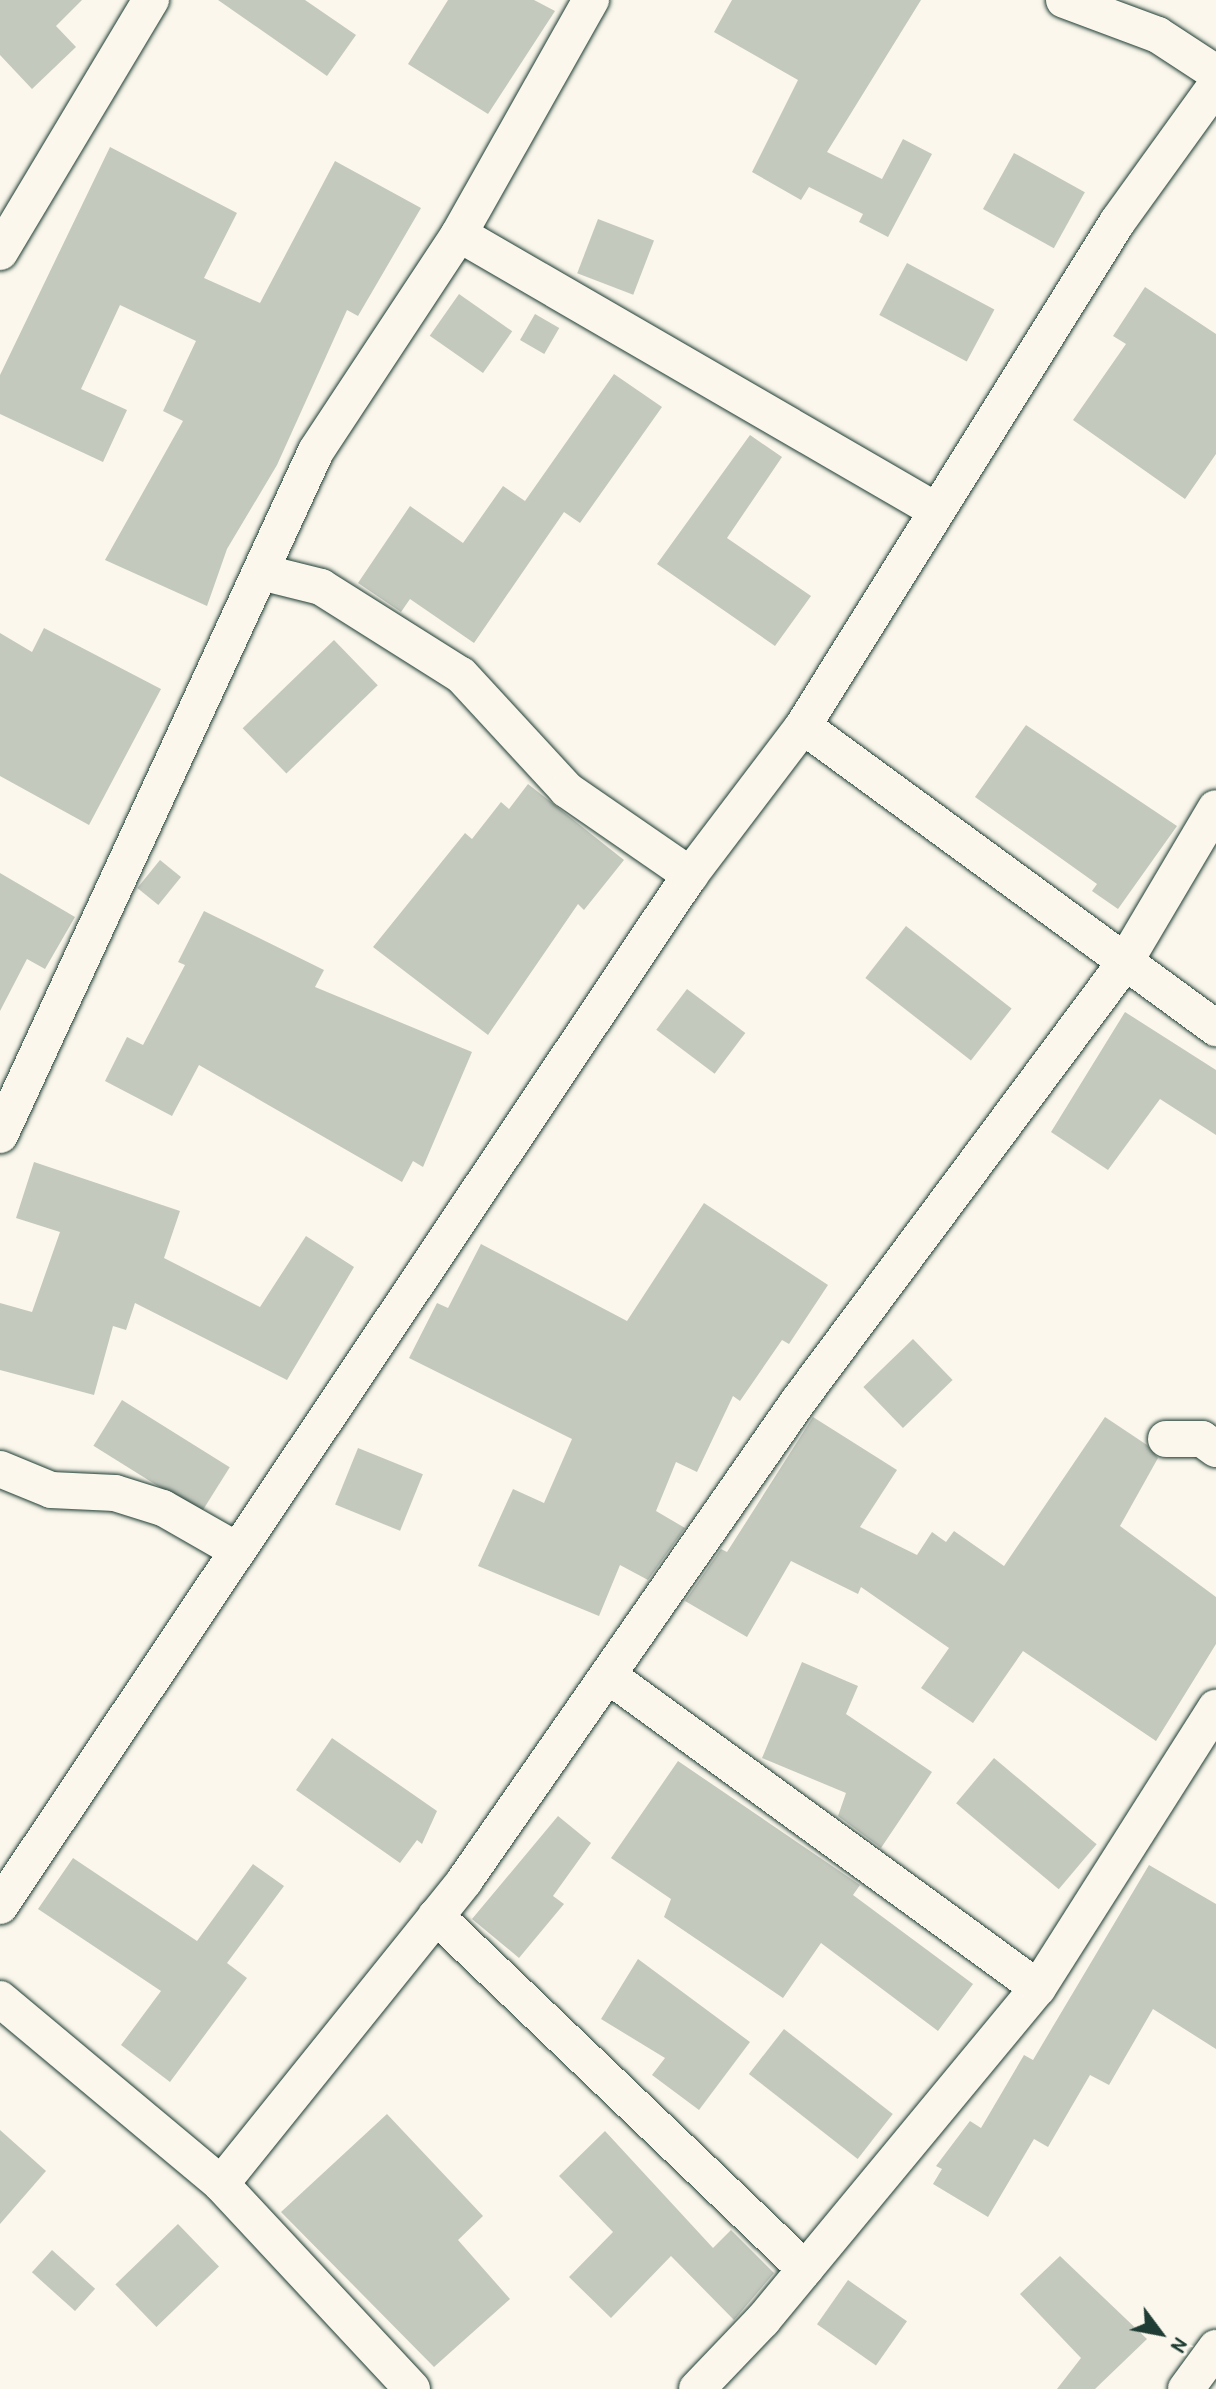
<!DOCTYPE html>
<style>
body{margin:0}
#map{position:relative;width:1216px;height:2389px;overflow:hidden;background:#fbf7ec;font-family:"Patrick Hand",sans-serif}
div>[style]{position:absolute}
.building>*{inset:0;background:#c4c9be;transform-origin:0 0}
.roads{filter:drop-shadow(0 0 2px #1f3d34) drop-shadow(0 0 2px #1f3d34)}
.minor>*{height:36px;margin:-18px;padding:0 18px;transform-origin:18px;border-radius:18px;background:#fbf7ec}
span{translate:-50% -50%;white-space:nowrap;text-align:center;line-height:1.15;-webkit-text-stroke:6px #fbf7ec;paint-order:stroke}
.north{position:absolute;left:1120px;top:2293px;width:80px;height:80px;-webkit-text-stroke:6px #fbf7ec;paint-order:stroke;rotate:122deg;font-size:22px;font-weight:700;line-height:32px;text-align:center;color:#1f3d34}
.north::after{content:'';display:block;margin:auto;width:28px;height:36px;background:#1f3d34;clip-path:polygon(50% 0,100% 100%,50% 72%,0 100%)}
</style>
<div id="map">
<div class="building">
<i style="clip-path:polygon(0 0,82px 0,56px 26px,76px 47px,32px 89px,0 55px)"></i>
<i style="clip-path:polygon(218px 0,305px 0,356px 35px,327px 76px)"></i>
<i style="clip-path:polygon(448px 0,534px 0,555px 11px,488px 114px,408px 64px)"></i>
<i style="clip-path:polygon(732px 0,921px 0,827px 152px,882px 179px,903px 139px,932px 154px,888px 237px,859px 222px,863px 214px,809px 187px,801px 200px,752px 172px,798px 80px,714px 32px)"></i>
<i style="clip-path:polygon(110px 147px,237px 213px,204px 278px,260px 303px,335px 161px,421px 208px,358px 316px,347px 310px,277px 465px,227px 549px,207px 606px,105px 560px,183px 421px,163px 411px,196px 341px,120px 305px,81px 389px,127px 410px,103px 462px,0 414px,0 375px)"></i>
<i style="left:1014px;top:153px;width:81px;height:64px;rotate:29deg"></i>
<i style="left:598px;top:219px;width:60px;height:58px;rotate:21deg"></i>
<i style="left:907px;top:263px;width:99px;height:59px;rotate:28deg"></i>
<i style="clip-path:polygon(1145px 287px,1216px 334px,1216px 454px,1185px 499px,1073px 420px,1126px 344px,1113px 336px)"></i>
<i style="left:459px;top:294px;width:65px;height:51px;rotate:35deg"></i>
<i style="left:535px;top:314px;width:28px;height:30px;rotate:30deg"></i>
<i style="clip-path:polygon(614px 374px,662px 407px,580px 523px,564px 512px,474px 643px,410px 599px,401px 612px,358px 583px,410px 506px,463px 543px,503px 486px,525px 501px)"></i>
<i style="clip-path:polygon(750px 435px,782px 457px,727px 538px,811px 596px,775px 646px,657px 564px)"></i>
<i style="clip-path:polygon(44px 628px,161px 689px,89px 825px,0 776px,0 633px,32px 652px)"></i>
<i style="left:334px;top:640px;width:63px;height:127px;rotate:46deg"></i>
<i style="clip-path:polygon(1026px 725px,1177px 826px,1118px 909px,1092px 891px,1097px 884px,975px 797px)"></i>
<i style="clip-path:polygon(528px 784px,624px 860px,584px 910px,578px 904px,488px 1035px,373px 947px,465px 833px,472px 839px,501px 802px,509px 809px)"></i>
<i style="left:160px;top:860px;width:27px;height:36px;rotate:39deg"></i>
<i style="clip-path:polygon(0 873px,75px 917px,45px 969px,27px 959px,0 1011px)"></i>
<i style="clip-path:polygon(204px 911px,324px 970px,315px 987px,472px 1052px,423px 1167px,413px 1161px,402px 1182px,199px 1065px,172px 1116px,105px 1081px,127px 1037px,143px 1045px,185px 965px,178px 962px)"></i>
<i style="left:906px;top:926px;width:134px;height:66px;rotate:38deg"></i>
<i style="left:687px;top:989px;width:73px;height:51px;rotate:37deg"></i>
<i style="clip-path:polygon(1125px 1012px,1216px 1070px,1216px 1135px,1160px 1099px,1108px 1170px,1051px 1132px)"></i>
<i style="clip-path:polygon(34px 1162px,180px 1211px,164px 1258px,260px 1307px,306px 1236px,354px 1267px,287px 1380px,135px 1303px,126px 1330px,113px 1326px,94px 1395px,0 1370px,0 1303px,32px 1312px,60px 1232px,16px 1218px)"></i>
<i style="clip-path:polygon(704px 1203px,828px 1285px,789px 1344px,782px 1340px,740px 1401px,733px 1396px,697px 1472px,676px 1462px,656px 1511px,685px 1528px,648px 1580px,620px 1565px,599px 1616px,478px 1566px,513px 1489px,544px 1503px,572px 1439px,409px 1358px,437px 1303px,448px 1308px,481px 1244px,627px 1321px)"></i>
<i style="left:913px;top:1339px;width:57px;height:69px;rotate:46deg"></i>
<i style="left:122px;top:1400px;width:127px;height:54px;rotate:32deg"></i>
<i style="clip-path:polygon(813px 1417px,897px 1470px,860px 1527px,917px 1555px,932px 1532px,946px 1542px,954px 1531px,1004px 1566px,1105px 1417px,1147px 1445px,1158px 1458px,1120px 1526px,1216px 1597px,1216px 1644px,1156px 1741px,1023px 1651px,973px 1723px,921px 1688px,949px 1648px,861px 1587px,858px 1594px,791px 1561px,747px 1637px,685px 1601px,721px 1549px,727px 1552px)"></i>
<i style="left:358px;top:1448px;width:70px;height:61px;rotate:22deg"></i>
<i style="clip-path:polygon(802px 1662px,858px 1686px,846px 1714px,932px 1772px,881px 1848px,838px 1816px,846px 1793px,762px 1758px)"></i>
<i style="clip-path:polygon(332px 1738px,437px 1811px,422px 1844px,417px 1840px,400px 1863px,296px 1790px)"></i>
<i style="left:994px;top:1758px;width:134px;height:59px;rotate:40deg"></i>
<i style="clip-path:polygon(678px 1761px,860px 1885px,853px 1895px,973px 1984px,938px 2031px,821px 1943px,783px 1998px,664px 1917px,671px 1899px,611px 1858px)"></i>
<i style="clip-path:polygon(558px 1816px,591px 1843px,553px 1896px,564px 1904px,519px 1958px,472px 1919px)"></i>
<i style="clip-path:polygon(73px 1858px,197px 1941px,253px 1864px,284px 1886px,227px 1963px,247px 1978px,170px 2082px,121px 2045px,161px 1991px,38px 1909px)"></i>
<i style="clip-path:polygon(1149px 1865px,1216px 1904px,1216px 2049px,1153px 2009px,1109px 2085px,1090px 2075px,1048px 2147px,1034px 2139px,988px 2217px,933px 2184px,942px 2169px,936px 2166px,970px 2121px,981px 2128px,1024px 2055px,1033px 2060px)"></i>
<i style="clip-path:polygon(638px 1959px,750px 2042px,699px 2110px,652px 2075px,665px 2058px,601px 2019px)"></i>
<i style="left:784px;top:2029px;width:138px;height:57px;rotate:38deg"></i>
<i style="clip-path:polygon(387px 2114px,483px 2216px,458px 2240px,510px 2299px,434px 2367px,281px 2212px)"></i>
<i style="clip-path:polygon(0 2130px,46px 2171px,0 2224px)"></i>
<i style="clip-path:polygon(605px 2131px,713px 2248px,731px 2230px,774px 2273px,734px 2320px,671px 2256px,611px 2318px,569px 2277px,613px 2232px,559px 2176px)"></i>
<i style="left:178px;top:2224px;width:59px;height:87px;rotate:46deg"></i>
<i style="left:52px;top:2250px;width:58px;height:30px;rotate:42deg"></i>
<i style="clip-path:polygon(1060px 2256px,1147px 2339px,1095px 2389px,1057px 2389px,1081px 2358px,1020px 2294px)"></i>
<i style="left:848px;top:2280px;width:72px;height:54px;rotate:35deg"></i>
</div>
<div class="roads">
<div class="minor">
<i style="left:1064px;top:0;width:100px;rotate:20.4deg"></i>
<i style="left:1158px;top:35px;width:69px;rotate:33.2deg"></i>
<i style="left:459px;top:234px;width:269px;rotate:-60.6deg"></i>
<i style="left:0;top:252px;width:294px;rotate:-59.1deg"></i>
<i style="left:265px;top:573px;width:58px;rotate:14deg"></i>
<i style="left:321px;top:587px;width:165px;rotate:32.2deg"></i>
<i style="left:461px;top:675px;width:156px;rotate:47.3deg"></i>
<i style="left:567px;top:790px;width:150px;rotate:34.6deg"></i>
<i style="left:803px;top:726px;width:512px;rotate:36.18deg"></i>
<i style="left:0;top:1135px;width:753px;rotate:-65.2deg"></i>
<i style="left:316px;top:451px;width:260px;rotate:-56.6deg"></i>
<i style="left:459px;top:234px;width:552px;rotate:30.09deg"></i>
<i style="left:1166px;top:1439px;width:36px"></i>
<i style="left:1202px;top:1439px;width:17px;rotate:36deg"></i>
<i style="left:0;top:1469px;width:55px;rotate:22.4deg"></i>
<i style="left:51px;top:1490px;width:64px;rotate:2.7deg"></i>
<i style="left:115px;top:1493px;width:50px;rotate:17.4deg"></i>
<i style="left:163px;top:1508px;width:86px;rotate:29.8deg"></i>
<i style="left:609px;top:1676px;width:530px;rotate:36.03deg"></i>
<i style="left:0;top:1906px;width:1241px;rotate:-56.21deg"></i>
<i style="left:690px;top:875px;width:187px;rotate:-52.8deg"></i>
<i style="left:803px;top:726px;width:595px;rotate:-58.05deg"></i>
<i style="left:1118px;top:221px;width:168px;rotate:-54.2deg"></i>
<i style="left:436px;top:1916px;width:511px;rotate:43.73deg"></i>
<i style="left:0;top:1999px;width:288px;rotate:39.9deg"></i>
<i style="left:221px;top:2184px;width:280px;rotate:47deg"></i>
<i style="left:221px;top:2184px;width:390px;rotate:-51.2deg"></i>
<i style="left:465px;top:1880px;width:581px;rotate:-55.16deg"></i>
<i style="left:797px;top:1403px;width:546px;rotate:-53.34deg"></i>
<i style="left:1123px;top:965px;width:182px;rotate:-59.4deg"></i>
<i style="left:697px;top:2389px;width:95px;rotate:-46.3deg"></i>
<i style="left:763px;top:2320px;width:431px;rotate:-50.4deg"></i>
<i style="left:1038px;top:1988px;width:332px;rotate:-57.6deg"></i>
<i style="left:1186px;top:2389px;width:51px;rotate:-53.8deg"></i>
</div>
</div>
<div class="north">N</div>
</div>
